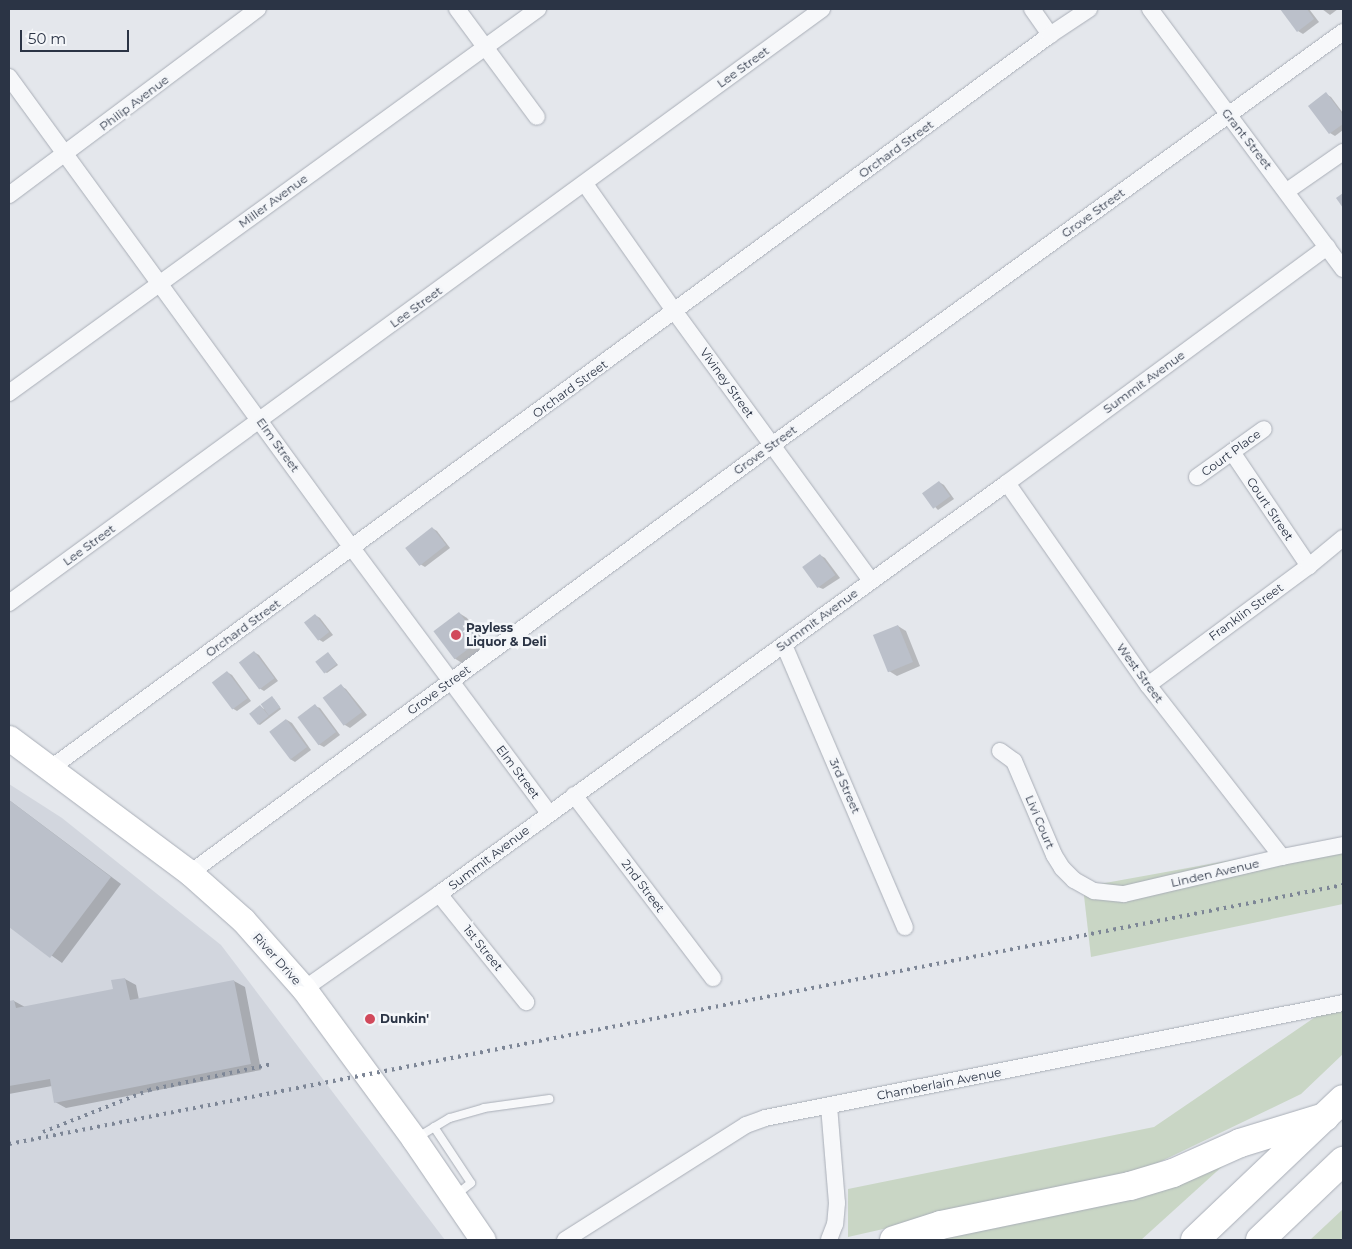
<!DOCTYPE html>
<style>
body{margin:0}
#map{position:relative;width:1352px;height:1249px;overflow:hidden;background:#e4e7ec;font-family:Montserrat,sans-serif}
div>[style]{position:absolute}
.built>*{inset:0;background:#d2d6de}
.green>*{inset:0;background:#c9d6c5}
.shadow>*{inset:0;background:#0003}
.building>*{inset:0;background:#bbc0ca;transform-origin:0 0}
.roads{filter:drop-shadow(0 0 1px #a9aeb7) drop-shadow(0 0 1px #a9aeb7)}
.service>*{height:8px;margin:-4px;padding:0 4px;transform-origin:4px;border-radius:4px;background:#f7f8fa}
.minor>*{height:16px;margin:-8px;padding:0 8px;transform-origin:8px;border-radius:8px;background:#f7f8fa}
.primary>*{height:25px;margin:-12.5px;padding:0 12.5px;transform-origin:12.5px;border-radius:12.5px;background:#fff}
.motorway>*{height:28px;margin:-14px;padding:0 14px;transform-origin:14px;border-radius:14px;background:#fff}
.rail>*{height:4px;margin-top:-2px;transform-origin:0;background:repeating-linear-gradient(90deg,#7d8696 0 2.5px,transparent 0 7.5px)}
.dots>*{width:14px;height:14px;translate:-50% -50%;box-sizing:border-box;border:2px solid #f4f6f9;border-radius:50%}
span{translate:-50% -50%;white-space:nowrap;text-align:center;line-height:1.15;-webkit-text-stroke:5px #f4f6f9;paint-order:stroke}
.street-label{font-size:12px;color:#2b3445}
.poi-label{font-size:12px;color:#2b3445;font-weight:700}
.left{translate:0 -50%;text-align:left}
.frame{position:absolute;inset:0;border:10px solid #2b3445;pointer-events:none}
.scale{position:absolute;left:20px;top:30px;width:109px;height:22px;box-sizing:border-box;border:2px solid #2b3445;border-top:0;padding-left:6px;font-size:15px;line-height:18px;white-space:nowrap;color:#2b3445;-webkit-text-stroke:4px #f4f6f9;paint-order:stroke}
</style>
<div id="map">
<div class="built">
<i style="clip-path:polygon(9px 784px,62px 818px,221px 945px,445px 1240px,9px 1240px)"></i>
</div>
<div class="green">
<i style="clip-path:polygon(1343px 840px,1343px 904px,1091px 957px,1083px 887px)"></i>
<i style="clip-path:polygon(1343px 1004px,1343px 1054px,1301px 1094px,1143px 1170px,848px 1237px,848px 1189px,1154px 1127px,1327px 1009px)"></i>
<i style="clip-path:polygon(1226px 1163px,1141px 1240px,919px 1240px)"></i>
<i style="clip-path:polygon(1343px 1209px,1343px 1240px,1310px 1240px)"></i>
</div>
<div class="shadow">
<i style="clip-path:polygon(1281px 9px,1309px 9px,1319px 22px,1303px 34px,1298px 31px)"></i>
<i style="clip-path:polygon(1322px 9px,1338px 9px,1330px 15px)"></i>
<i style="clip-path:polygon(1326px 94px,1331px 97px,1343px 113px,1343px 130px,1335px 136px,1330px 133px,1310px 106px)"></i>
<i style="clip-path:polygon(939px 482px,944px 485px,954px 499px,938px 510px,923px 494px)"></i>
<i style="clip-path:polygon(432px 528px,437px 531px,450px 548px,425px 567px,420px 564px)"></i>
<i style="clip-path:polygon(820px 555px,825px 558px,840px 578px,823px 589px,818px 587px)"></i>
<i style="clip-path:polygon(459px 613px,467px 618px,487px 645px,462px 663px,454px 658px)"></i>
<i style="clip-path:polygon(315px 615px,320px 618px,333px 635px,323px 642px,318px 639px,306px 622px)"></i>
<i style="clip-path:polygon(898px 626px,906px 631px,920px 666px,897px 676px,889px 671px)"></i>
<i style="clip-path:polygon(254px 652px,259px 655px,278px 681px,264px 691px,259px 688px)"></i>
<i style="clip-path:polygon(328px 653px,338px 665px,327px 673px,325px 672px)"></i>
<i style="clip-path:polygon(227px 672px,232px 675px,251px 701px,237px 711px,232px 708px)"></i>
<i style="clip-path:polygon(341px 686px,346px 689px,367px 715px,350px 728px,345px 725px)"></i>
<i style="clip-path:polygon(274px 699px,281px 709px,260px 725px,258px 724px,260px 706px,264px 709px)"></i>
<i style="clip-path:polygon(315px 706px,320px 708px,340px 735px,324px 747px,318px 744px)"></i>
<i style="clip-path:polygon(287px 720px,292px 723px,311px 750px,295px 762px,290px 759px)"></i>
<i style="clip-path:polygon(9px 800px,121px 884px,62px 963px,9px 925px)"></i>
<i style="clip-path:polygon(125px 979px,136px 985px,139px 1000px,234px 981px,245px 987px,261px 1070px,66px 1108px,55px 1102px,52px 1086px,9px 1094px,9px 1002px,14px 1001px,25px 1007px,114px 990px)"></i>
</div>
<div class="building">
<i style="clip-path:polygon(1280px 9px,1307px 9px,1314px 19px,1297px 32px)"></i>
<i style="clip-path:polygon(1326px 92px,1343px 115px,1343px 124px,1329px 134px,1308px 106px)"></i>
<i style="clip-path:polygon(1343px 193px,1343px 208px,1336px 198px)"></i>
<i style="left:939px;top:481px;width:19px;height:21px;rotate:54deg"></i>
<i style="left:432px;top:527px;width:23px;height:34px;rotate:52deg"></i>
<i style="left:820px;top:554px;width:26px;height:22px;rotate:54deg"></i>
<i style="left:459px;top:612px;width:35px;height:32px;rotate:53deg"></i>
<i style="left:315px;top:614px;width:23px;height:14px;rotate:52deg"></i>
<i style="left:898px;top:625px;width:40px;height:27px;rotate:68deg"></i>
<i style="left:254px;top:651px;width:34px;height:19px;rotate:53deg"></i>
<i style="left:328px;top:652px;width:15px;height:16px;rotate:53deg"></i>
<i style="left:227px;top:671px;width:34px;height:19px;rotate:53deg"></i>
<i style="left:341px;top:684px;width:35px;height:23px;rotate:53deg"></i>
<i style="left:272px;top:696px;width:14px;height:14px;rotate:54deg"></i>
<i style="left:315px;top:704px;width:35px;height:22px;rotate:53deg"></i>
<i style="left:260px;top:705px;width:14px;height:14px;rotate:51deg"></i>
<i style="left:286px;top:719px;width:35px;height:21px;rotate:53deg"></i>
<i style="clip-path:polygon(9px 800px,111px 877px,50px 958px,9px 927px)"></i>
<i style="clip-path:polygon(125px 978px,130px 1000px,234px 980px,251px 1064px,54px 1103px,50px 1079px,9px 1086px,9px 1001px,14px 1000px,16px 1008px,113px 989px,111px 980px)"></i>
</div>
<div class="roads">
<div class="service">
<i style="left:434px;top:1127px;width:67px;rotate:56.5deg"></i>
<i style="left:471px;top:1183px;width:18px;rotate:142deg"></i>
<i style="left:418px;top:1137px;width:37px;rotate:-31deg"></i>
<i style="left:450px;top:1118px;width:35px;rotate:-16deg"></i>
<i style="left:484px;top:1108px;width:66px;rotate:-7.9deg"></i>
</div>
<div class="minor">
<i style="left:457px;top:9px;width:134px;rotate:53.5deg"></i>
<i style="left:1032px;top:9px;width:32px;rotate:55deg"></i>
<i style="left:1150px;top:9px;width:324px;rotate:53.4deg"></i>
<i style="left:9px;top:77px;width:583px;rotate:53.94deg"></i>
<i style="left:352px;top:548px;width:330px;rotate:53.4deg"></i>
<i style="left:585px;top:184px;width:156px;rotate:54.9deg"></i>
<i style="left:675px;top:312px;width:333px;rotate:53.9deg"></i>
<i style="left:1287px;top:191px;width:68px;rotate:-34.9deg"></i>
<i style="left:9px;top:195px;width:311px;rotate:-36.8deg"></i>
<i style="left:9px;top:393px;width:654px;rotate:-35.98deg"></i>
<i style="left:1232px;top:452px;width:138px;rotate:56deg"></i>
<i style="left:1197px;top:477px;width:82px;rotate:-35.6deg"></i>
<i style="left:1007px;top:483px;width:246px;rotate:55.1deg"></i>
<i style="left:1148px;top:685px;width:218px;rotate:52.1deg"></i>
<i style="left:9px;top:603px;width:1007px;rotate:-36.15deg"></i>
<i style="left:784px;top:645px;width:307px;rotate:66.8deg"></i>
<i style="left:1148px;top:685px;width:200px;rotate:-36.5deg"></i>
<i style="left:1309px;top:566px;width:44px;rotate:-39.5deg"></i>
<i style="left:1000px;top:751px;width:17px;rotate:36deg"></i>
<i style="left:1014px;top:761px;width:102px;rotate:66.9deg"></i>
<i style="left:1054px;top:855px;width:15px;rotate:58deg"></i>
<i style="left:1062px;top:868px;width:17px;rotate:45deg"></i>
<i style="left:1074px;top:880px;width:23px;rotate:29deg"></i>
<i style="left:1094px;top:891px;width:30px;rotate:6deg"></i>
<i style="left:1124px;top:894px;width:162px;rotate:-13.2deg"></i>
<i style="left:1282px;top:857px;width:62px;rotate:-11.1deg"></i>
<i style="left:51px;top:768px;width:1239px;rotate:-36.27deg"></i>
<i style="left:1050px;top:35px;width:47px;rotate:-33.7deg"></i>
<i style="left:574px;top:795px;width:230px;rotate:52.8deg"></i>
<i style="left:190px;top:873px;width:722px;rotate:-36.33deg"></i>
<i style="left:772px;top:445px;width:705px;rotate:-35.88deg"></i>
<i style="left:439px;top:894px;width:139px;rotate:51.1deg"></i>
<i style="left:304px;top:989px;width:165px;rotate:-35.1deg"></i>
<i style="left:439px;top:894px;width:701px;rotate:-35.89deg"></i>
<i style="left:1007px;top:483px;width:398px;rotate:-36.4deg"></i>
<i style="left:829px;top:1106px;width:97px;rotate:85.3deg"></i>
<i style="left:837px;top:1203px;width:21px;rotate:95deg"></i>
<i style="left:835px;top:1224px;width:17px;rotate:111deg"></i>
<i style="left:565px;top:1240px;width:214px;rotate:-32.4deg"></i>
<i style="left:746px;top:1125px;width:20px;rotate:-20deg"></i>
<i style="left:765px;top:1118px;width:589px;rotate:-11.25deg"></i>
</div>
<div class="primary">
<i style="left:9px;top:738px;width:226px;rotate:36.7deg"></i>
<i style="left:190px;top:873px;width:71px;rotate:41.6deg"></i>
<i style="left:243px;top:920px;width:92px;rotate:48.5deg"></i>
<i style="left:304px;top:989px;width:186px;rotate:53.7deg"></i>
<i style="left:414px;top:1139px;width:122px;rotate:55.7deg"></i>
</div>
<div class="motorway">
<i style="left:894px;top:1240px;width:49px;rotate:-17.7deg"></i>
<i style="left:941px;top:1225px;width:193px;rotate:-11.7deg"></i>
<i style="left:1130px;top:1186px;width:45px;rotate:-16.8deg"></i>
<i style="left:1173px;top:1173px;width:73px;rotate:-24.1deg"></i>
<i style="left:1240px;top:1143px;width:89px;rotate:-17deg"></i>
<i style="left:1195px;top:1240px;width:204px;rotate:-43.6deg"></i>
<i style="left:1260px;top:1240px;width:115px;rotate:-43.6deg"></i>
</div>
</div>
<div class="rail">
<i style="left:43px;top:1132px;width:114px;rotate:-21.6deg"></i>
<i style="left:149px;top:1090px;width:126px;rotate:-11.9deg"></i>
<i style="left:9px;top:1144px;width:1359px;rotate:-10.99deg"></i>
</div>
<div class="dots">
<i style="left:456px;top:635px;background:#d1495b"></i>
<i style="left:370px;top:1019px;background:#d1495b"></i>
</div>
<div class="street-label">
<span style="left:743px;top:67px;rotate:-36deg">Lee Street</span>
<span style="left:134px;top:103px;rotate:-37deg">Philip Avenue</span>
<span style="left:1247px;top:139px;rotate:52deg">Grant Street</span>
<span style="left:896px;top:149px;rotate:-36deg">Orchard Street</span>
<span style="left:273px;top:201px;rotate:-36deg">Miller Avenue</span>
<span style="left:1093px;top:213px;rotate:-36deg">Grove Street</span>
<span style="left:416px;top:307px;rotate:-36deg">Lee Street</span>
<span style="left:1144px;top:382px;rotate:-36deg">Summit Avenue</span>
<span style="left:727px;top:383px;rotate:54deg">Viviney Street</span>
<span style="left:570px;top:389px;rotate:-36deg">Orchard Street</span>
<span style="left:278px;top:445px;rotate:54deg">Elm Street</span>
<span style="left:765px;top:450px;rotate:-36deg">Grove Street</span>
<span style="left:1231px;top:453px;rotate:-36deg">Court Place</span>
<span style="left:1270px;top:509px;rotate:56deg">Court Street</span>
<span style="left:89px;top:545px;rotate:-36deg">Lee Street</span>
<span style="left:1246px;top:612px;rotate:-36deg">Franklin Street</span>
<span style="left:817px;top:620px;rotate:-36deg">Summit Avenue</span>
<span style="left:243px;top:628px;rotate:-36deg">Orchard Street</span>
<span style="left:1140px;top:673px;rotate:54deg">West Street</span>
<span style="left:439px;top:690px;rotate:-36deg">Grove Street</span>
<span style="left:518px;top:772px;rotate:53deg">Elm Street</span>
<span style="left:845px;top:786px;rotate:66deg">3rd Street</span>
<span style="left:1040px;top:822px;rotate:67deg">Livi Court</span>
<span style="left:489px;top:858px;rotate:-37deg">Summit Avenue</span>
<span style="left:1215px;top:873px;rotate:-13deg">Linden Avenue</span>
<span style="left:643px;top:886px;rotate:53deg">2nd Street</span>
<span style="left:483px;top:948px;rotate:51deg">1st Street</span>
<span style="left:277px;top:959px;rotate:48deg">River Drive</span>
<span style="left:939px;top:1084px;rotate:-11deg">Chamberlain Avenue</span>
</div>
<div class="poi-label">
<span class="left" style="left:466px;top:635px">Payless<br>Liquor &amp; Deli</span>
<span class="left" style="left:380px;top:1019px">Dunkin'</span>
</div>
<div class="frame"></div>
<div class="scale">50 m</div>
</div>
